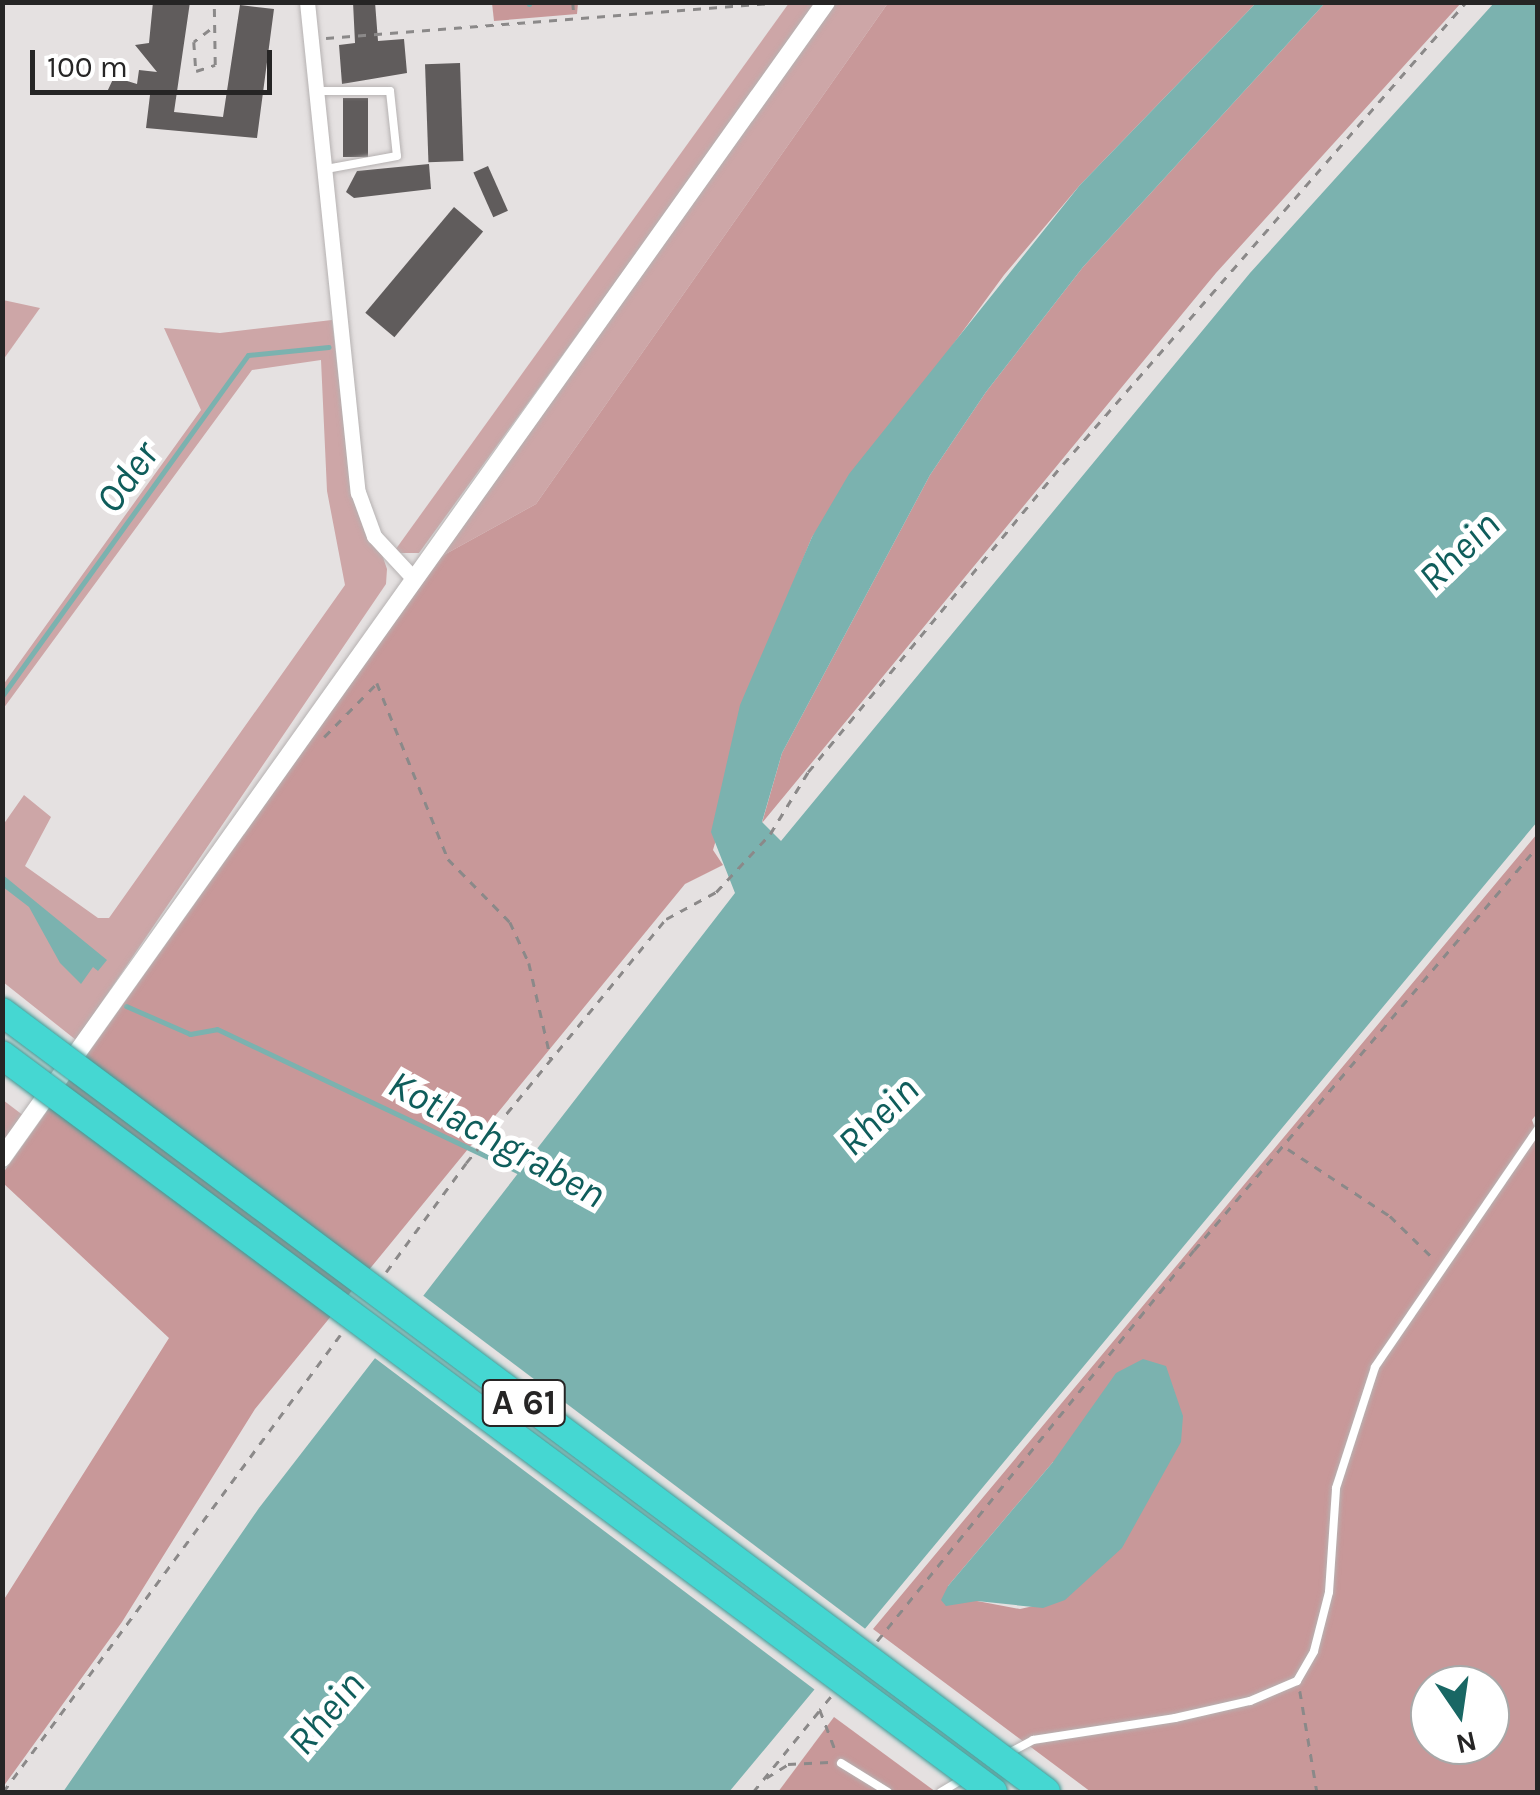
<!DOCTYPE html>
<style>
body{margin:0}
#map{position:relative;width:1540px;height:1795px;overflow:hidden;background:#e5e1e1;font-family:Karla,sans-serif}
div>[style]{position:absolute}
.green>*{inset:0;background:#cda6a7}
.forest>*{inset:0;background:#c89899}
.water>*{inset:0;background:#7bb2af}
.pier>*{inset:0;background:#e5e1e1;transform-origin:0 0}
.stream>*{height:5px;margin:-2.5px;padding:0 2.5px;transform-origin:2.5px;border-radius:2.5px;background:#7bb2af}
.building>*{inset:0;background:#605c5c;transform-origin:0 0}
.path>*{height:2.5px;margin-top:-1.25px;transform-origin:0;background:repeating-linear-gradient(90deg,#8b8989 0 8px,transparent 0 16px)}
.roads{filter:drop-shadow(0 0 2px #b6b2b2) drop-shadow(0 0 2px #b6b2b2)}
.service>*{height:8px;margin:-4px;padding:0 4px;transform-origin:4px;border-radius:4px;background:#fff}
.minor>*{height:15px;margin:-7.5px;padding:0 7.5px;transform-origin:7.5px;border-radius:7.5px;background:#fff}
.tertiary>*{height:18px;margin:-9px;padding:0 9px;transform-origin:9px;border-radius:9px;background:#fff}
.bridges{filter:drop-shadow(0 0 2px #3a9995) drop-shadow(0 0 2px #3a9995)}
.motorway-bridge>*{height:28px;margin:-14px;padding:0 14px;transform-origin:14px;border-radius:14px;background:#45d7d2}
span{translate:-50% -50%;white-space:nowrap;text-align:center;line-height:1.15;-webkit-text-stroke:10px #fff;paint-order:stroke}
.shield-label span{padding:2px 8px;background:#fff;border:2px solid;border-radius:8px;-webkit-text-stroke-width:0}
.shield-label{font-size:35px;color:#262525;font-weight:700}
.water-label{font-size:40px;color:#0f5d5b;font-style:italic}
.frame{position:absolute;inset:0;border:5px solid #262525;pointer-events:none}
.north{position:absolute;left:1410px;top:1665px;width:100px;height:100px;box-sizing:border-box;background:#fff;border:2px solid #a8a8a8;border-radius:50%;rotate:167deg;font-size:28px;font-weight:700;line-height:40px;text-align:center;color:#262525}
.north::after{content:'';display:block;margin:auto;width:35px;height:45px;background:#196764;clip-path:polygon(50% 0,100% 100%,50% 72%,0 100%)}
.scale{position:absolute;left:30px;top:50px;width:242px;height:45px;box-sizing:border-box;border:5px solid #262525;border-top:0;padding-left:12px;font-size:30px;line-height:35px;white-space:nowrap;color:#262525;-webkit-text-stroke:8px #fff;paint-order:stroke}
</style>
<div id="map">
<div class="green">
<i style="clip-path:polygon(789px 3px,818px 3px,419px 553px,393px 553px)"></i>
<i style="clip-path:polygon(836px 3px,888px 3px,536px 504px,442px 556px)"></i>
<i style="clip-path:polygon(3px 300px,40px 308px,3px 360px,2px 300px)"></i>
<i style="clip-path:polygon(332px 320px,347px 451px,387px 569px,386px 584px,76px 1040px,3px 982px,3px 825px,24px 795px,51px 817px,25px 866px,98px 918px,109px 918px,345px 585px,327px 491px,321px 360px,252px 370px,3px 709px,3px 685px,201px 410px,164px 328px,220px 333px)"></i>
<i style="clip-path:polygon(3px 1100px,24px 1116px,3px 1146px)"></i>
</div>
<div class="forest">
<i style="clip-path:polygon(492px 3px,578px 3px,577px 14px,494px 21px)"></i>
<i style="clip-path:polygon(888px 3px,1256px 3px,1080px 185px,1004px 275px,812px 537px,789px 593px,713px 850px,723px 865px,685px 884px,255px 1409px,122px 1622px,3px 1787px,3px 1601px,169px 1338px,3px 1183px,3px 1173px,442px 556px,536px 504px)"></i>
<i style="clip-path:polygon(1325px 3px,1461px 3px,1216px 273px,762px 823px,782px 753px,930px 475px,986px 392px,1083px 267px)"></i>
<i style="clip-path:polygon(evenodd,1537px 834px,1538px 1112px,1532px 1120px,1538px 1137px,1537px 1792px,1091px 1792px,873px 1629px,1537px 834px,1053px 1462px,1065px 1599px,1020px 1609px,977px 1601px,948px 1586px,1053px 1462px,1537px 834px,1430px 1685px,1490px 1685px,1490px 1745px,1430px 1745px,1430px 1685px)"></i>
<i style="clip-path:polygon(834px 1717px,936px 1792px,778px 1792px)"></i>
</div>
<div class="water">
<i style="clip-path:polygon(1256px 3px,1325px 3px,1083px 267px,986px 392px,930px 475px,782px 753px,762px 822px,781px 841px,1250px 273px,1494px 3px,1537px 3px,1537px 822px,729px 1792px,63px 1792px,259px 1508px,735px 893px,711px 832px,740px 705px,812px 537px,849px 474px,1080px 185px)"></i>
<i style="clip-path:polygon(3px 875px,107px 960px,98px 971px,93px 967px,81px 984px,60px 963px,29px 907px,3px 887px)"></i>
<i style="clip-path:polygon(1143px 1359px,1166px 1366px,1183px 1416px,1181px 1442px,1122px 1548px,1065px 1600px,1043px 1608px,977px 1601px,946px 1606px,941px 1600px,948px 1586px,1053px 1462px,1116px 1373px)"></i>
</div>
<div class="pier">
<i style="left:417px;top:1291px;width:566px;height:79px;rotate:37deg"></i>
</div>
<div class="stream">
<i style="left:529px;top:2px;width:2px;rotate:90deg"></i>
<i style="left:2px;top:696px;width:420px;rotate:-54.2deg"></i>
<i style="left:248px;top:355px;width:81px;rotate:-5.6deg"></i>
<i style="left:126px;top:1006px;width:70px;rotate:23.6deg"></i>
<i style="left:190px;top:1034px;width:27px;rotate:-10deg"></i>
<i style="left:217px;top:1029px;width:335px;rotate:25.3deg"></i>
</div>
<div class="building">
<i style="clip-path:polygon(153px 2px,190px 2px,174px 112px,223px 117px,240px 5px,274px 9px,257px 138px,146px 128px,150px 95px,107px 92px,114px 77px,137px 84px,139px 70px,157px 72px,135px 45px,149px 43px)"></i>
<i style="clip-path:polygon(353px 2px,375px 2px,378px 41px,404px 39px,407px 73px,342px 84px,339px 45px,355px 43px)"></i>
<i style="left:460px;top:63px;width:98px;height:35px;rotate:88deg"></i>
<i style="left:343px;top:98px;width:25px;height:59px"></i>
<i style="clip-path:polygon(429px 164px,431px 189px,354px 198px,346px 192px,357px 171px)"></i>
<i style="left:488px;top:166px;width:49px;height:16px;rotate:66deg"></i>
<i style="left:454px;top:207px;width:38px;height:138px;rotate:40deg"></i>
</div>
<div class="path">
<i style="left:573px;top:2px;width:14px;rotate:86deg"></i>
<i style="left:210px;top:30px;width:20px;rotate:143deg"></i>
<i style="left:194px;top:42px;width:29px;rotate:86deg"></i>
<i style="left:196px;top:71px;width:20px;rotate:-18deg"></i>
<i style="left:215px;top:65px;width:63px;rotate:-90.9deg"></i>
<i style="left:326px;top:38px;width:454px;rotate:-4.5deg"></i>
<i style="left:324px;top:737px;width:76px;rotate:-45.5deg"></i>
<i style="left:377px;top:683px;width:190px;rotate:68deg"></i>
<i style="left:448px;top:859px;width:88px;rotate:45.5deg"></i>
<i style="left:510px;top:922px;width:45px;rotate:65.1deg"></i>
<i style="left:529px;top:963px;width:98px;rotate:77.1deg"></i>
<i style="left:1288px;top:1149px;width:122px;rotate:33.3deg"></i>
<i style="left:1390px;top:1216px;width:60px;rotate:44.3deg"></i>
<i style="left:386px;top:1272px;width:135px;rotate:-53.7deg"></i>
<i style="left:466px;top:1163px;width:315px;rotate:-50.7deg"></i>
<i style="left:666px;top:919px;width:57px;rotate:-28.4deg"></i>
<i style="left:716px;top:892px;width:79px;rotate:-47deg"></i>
<i style="left:770px;top:834px;width:73px;rotate:-58.5deg"></i>
<i style="left:808px;top:772px;width:400px;rotate:-50.4deg"></i>
<i style="left:1063px;top:464px;width:613px;rotate:-48.9deg"></i>
<i style="left:877px;top:1641px;width:503px;rotate:-50.97deg"></i>
<i style="left:1194px;top:1250px;width:531px;rotate:-49.59deg"></i>
<i style="left:1300px;top:1691px;width:102px;rotate:80.4deg"></i>
<i style="left:831px;top:1697px;width:17px;rotate:130deg"></i>
<i style="left:820px;top:1710px;width:45px;rotate:69.1deg"></i>
<i style="left:766px;top:1778px;width:26px;rotate:-32deg"></i>
<i style="left:788px;top:1764px;width:41px;rotate:-2.8deg"></i>
<i style="left:3px;top:1792px;width:568px;rotate:-53.59deg"></i>
<i style="left:753px;top:1792px;width:104px;rotate:-50.8deg"></i>
</div>
<div class="roads">
<div class="service">
<i style="left:315px;top:91px;width:75px"></i>
<i style="left:390px;top:91px;width:65px;rotate:83.9deg"></i>
<i style="left:397px;top:156px;width:72px;rotate:169.6deg"></i>
<i style="left:1005px;top:1755px;width:32px;rotate:-28deg"></i>
<i style="left:1033px;top:1740px;width:144px;rotate:-8.8deg"></i>
<i style="left:1175px;top:1718px;width:77px;rotate:-12.8deg"></i>
<i style="left:1250px;top:1701px;width:51px;rotate:-23.1deg"></i>
<i style="left:1297px;top:1681px;width:34px;rotate:-60deg"></i>
<i style="left:1314px;top:1651px;width:61px;rotate:-75.7deg"></i>
<i style="left:1329px;top:1592px;width:104px;rotate:-86.1deg"></i>
<i style="left:1336px;top:1488px;width:127px;rotate:-72.1deg"></i>
<i style="left:1375px;top:1367px;width:288px;rotate:-55.6deg"></i>
<i style="left:841px;top:1763px;width:55px;rotate:31.7deg"></i>
<i style="left:941px;top:1792px;width:26px;rotate:-31deg"></i>
</div>
<div class="minor">
<i style="left:307px;top:2px;width:493px;rotate:84.1deg"></i>
<i style="left:358px;top:492px;width:47px;rotate:70deg"></i>
<i style="left:374px;top:536px;width:59px;rotate:47.1deg"></i>
</div>
<div class="tertiary">
<i style="left:2px;top:1158px;width:1420px;rotate:-54.52deg"></i>
</div>
</div>
<div class="bridges">
<div class="motorway-bridge">
<i style="left:2px;top:1012px;width:1303px;rotate:36.76deg"></i>
<i style="left:2px;top:1055px;width:1235px;rotate:36.64deg"></i>
</div>
</div>
<div class="shield-label">
<span style="left:524px;top:1403px">A 61</span>
</div>
<div class="water-label">
<span style="left:127px;top:477px;rotate:-54deg">Oder</span>
<span style="left:1459px;top:551px;rotate:-44deg">Rhein</span>
<span style="left:878px;top:1116px;rotate:-44deg">Rhein</span>
<span style="left:497px;top:1139px;rotate:29deg">Kotlachgraben</span>
<span style="left:326px;top:1713px;rotate:-50deg">Rhein</span>
</div>
<div class="frame"></div>
<div class="north">N</div>
<div class="scale">100 m</div>
</div>
